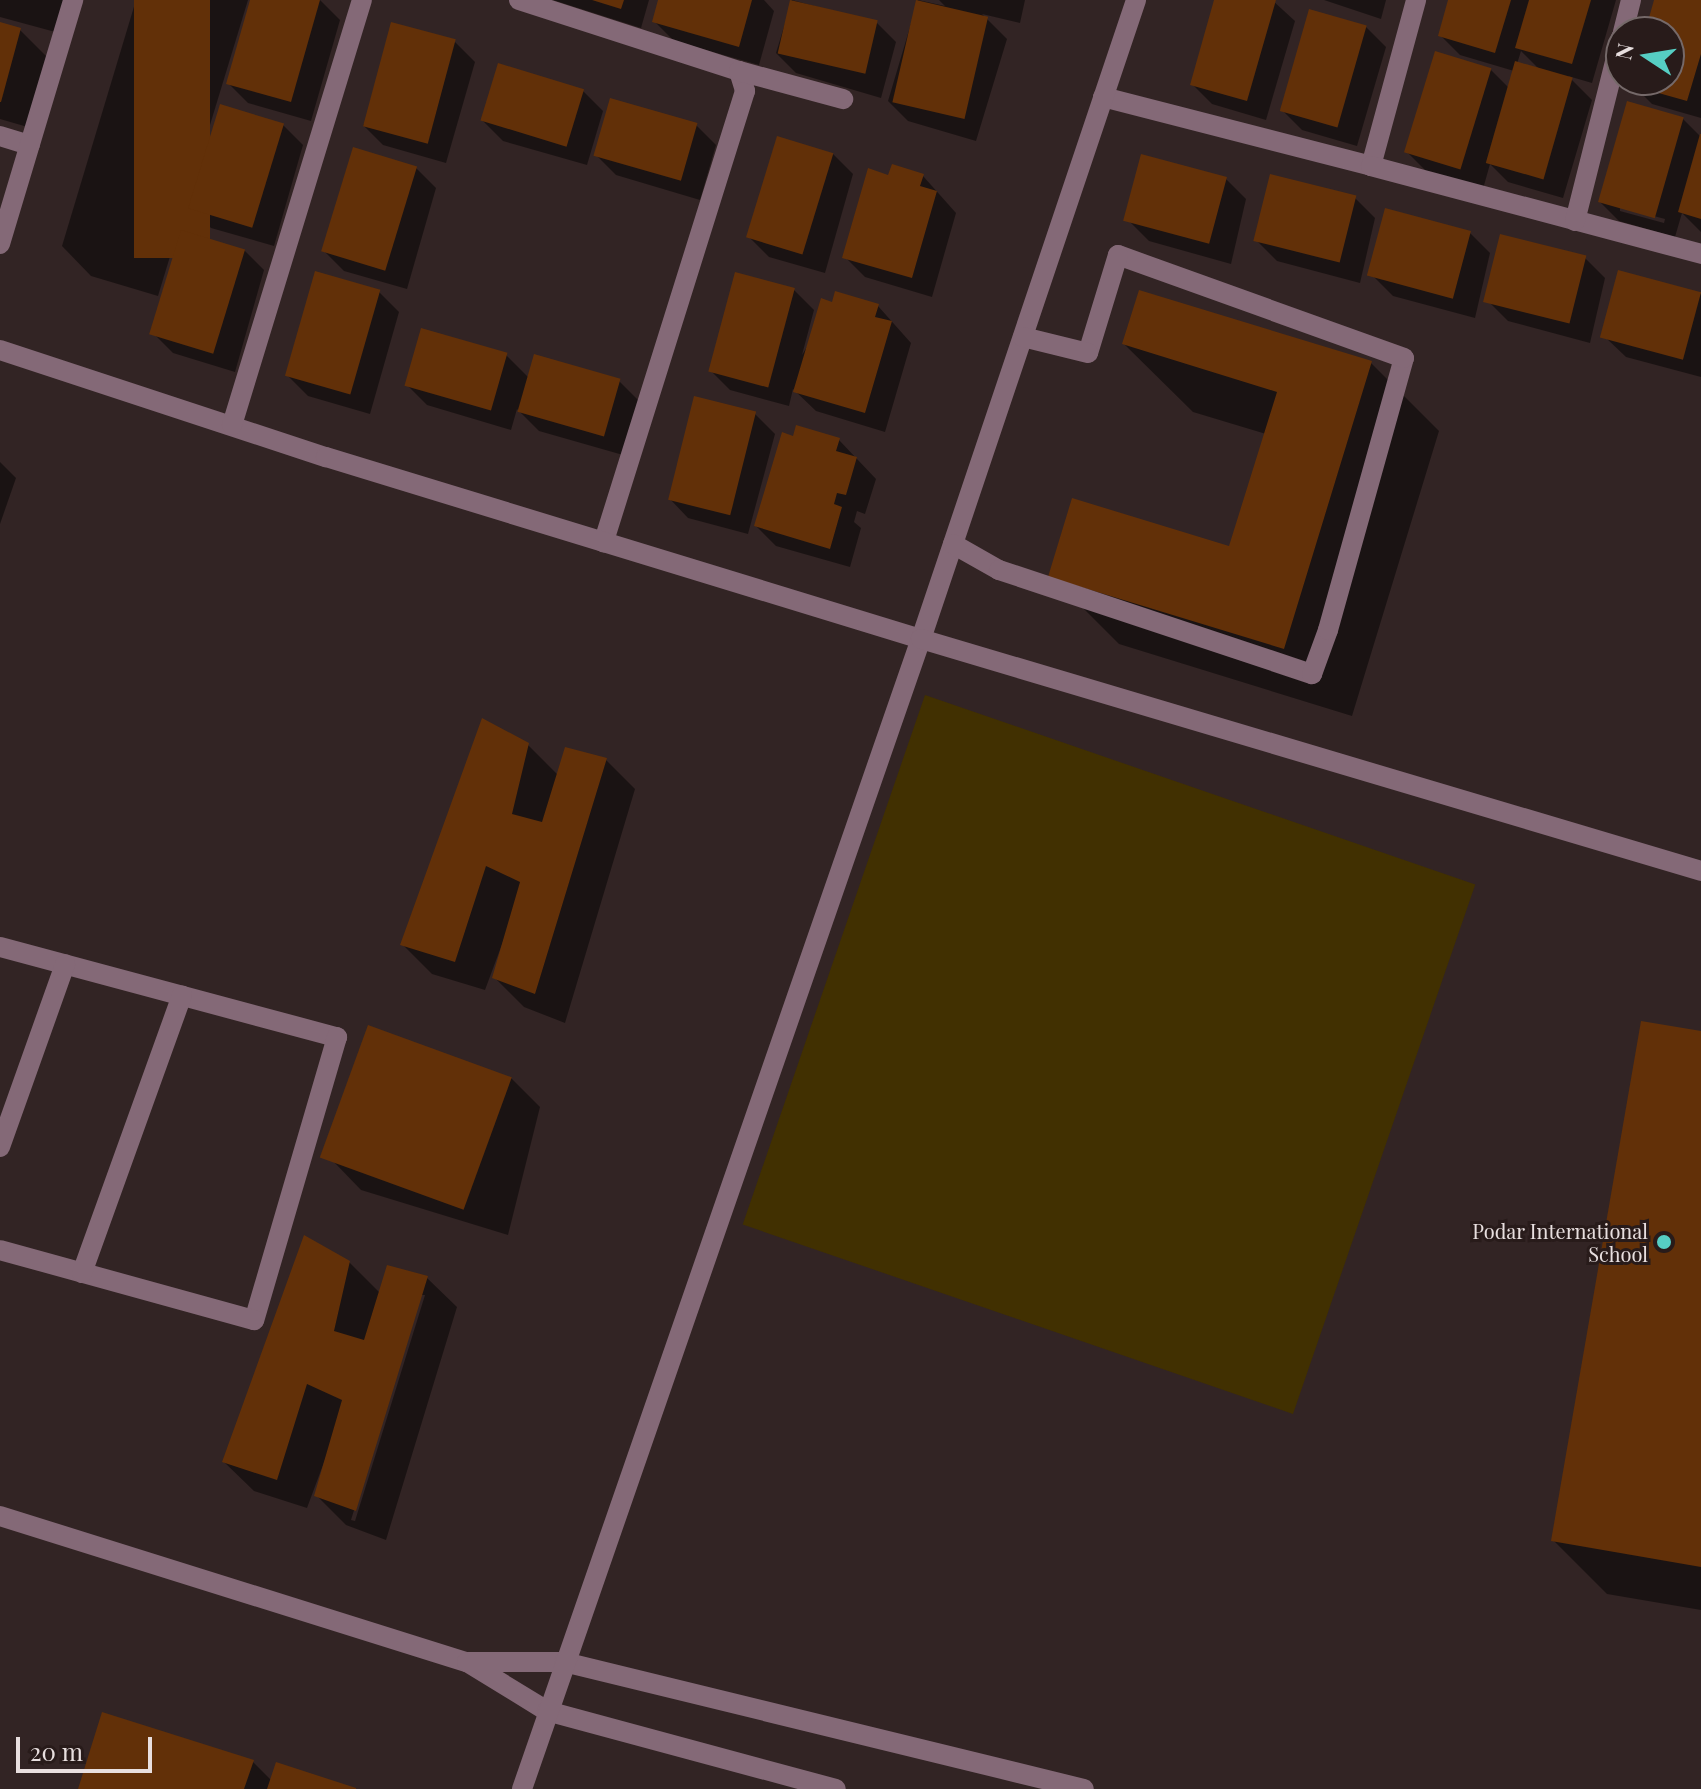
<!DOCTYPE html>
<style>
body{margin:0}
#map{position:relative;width:1701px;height:1789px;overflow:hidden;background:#322424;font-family:"Playfair Display",serif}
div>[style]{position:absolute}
.green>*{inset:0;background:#413001;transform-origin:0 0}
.shadow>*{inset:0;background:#0007}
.building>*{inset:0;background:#623008;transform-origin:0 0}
.minor>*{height:20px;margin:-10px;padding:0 10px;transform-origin:10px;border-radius:10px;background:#846977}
.dots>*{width:22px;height:22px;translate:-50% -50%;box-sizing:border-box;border:4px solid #281b1a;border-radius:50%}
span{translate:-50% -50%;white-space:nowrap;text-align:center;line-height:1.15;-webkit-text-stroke:6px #281b1a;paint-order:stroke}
.poi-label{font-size:20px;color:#e8dfdf}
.right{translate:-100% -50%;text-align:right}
.north{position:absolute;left:1605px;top:16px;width:80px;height:80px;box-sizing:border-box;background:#281b1a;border:2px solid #756969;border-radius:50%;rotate:282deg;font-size:22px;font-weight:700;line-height:32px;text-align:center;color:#e8dfdf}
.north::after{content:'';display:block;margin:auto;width:28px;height:36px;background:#56cec3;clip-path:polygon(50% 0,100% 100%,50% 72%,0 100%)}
.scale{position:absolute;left:16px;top:1737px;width:136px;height:36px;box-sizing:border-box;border:4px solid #e8dfdf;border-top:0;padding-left:10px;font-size:24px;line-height:28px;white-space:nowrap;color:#e8dfdf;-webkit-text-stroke:6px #281b1a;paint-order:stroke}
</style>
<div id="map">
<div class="green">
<i style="left:925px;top:695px;width:582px;height:560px;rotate:19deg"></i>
</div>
<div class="shadow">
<i style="clip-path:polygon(0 0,69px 0,59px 33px,0 17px)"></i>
<i style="clip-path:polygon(136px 0,248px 0,158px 296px,91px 276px,62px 246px)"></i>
<i style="clip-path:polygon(252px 0,320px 0,340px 20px,311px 121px,248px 103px,228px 83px)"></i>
<i style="clip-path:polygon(553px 0,649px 0,641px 28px)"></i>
<i style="clip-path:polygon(660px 0,764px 0,774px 11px,759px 65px,674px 41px,654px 21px)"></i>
<i style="clip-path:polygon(792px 0,877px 23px,896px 42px,881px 98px,796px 73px,776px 53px)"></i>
<i style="clip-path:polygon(918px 0,945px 6px,939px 0,1025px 0,1020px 23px,982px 14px,1007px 39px,976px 141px,908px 121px,888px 101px)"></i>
<i style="clip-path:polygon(1216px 0,1272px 0,1295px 21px,1266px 120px,1212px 104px,1192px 84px)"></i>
<i style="clip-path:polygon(1324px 0,1386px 0,1381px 19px)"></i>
<i style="clip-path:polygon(evenodd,1450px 0,1616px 0,1592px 83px,1568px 76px,1592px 100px,1563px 198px,1508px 182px,1490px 164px,1483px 189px,1427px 172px,1407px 152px,1491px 70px,1509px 88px,1514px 71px,1460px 55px,1440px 35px,1450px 0,1521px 51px,1541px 71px,1517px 64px,1521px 51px)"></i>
<i style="clip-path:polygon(1656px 0,1701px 0,1701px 118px,1652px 104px,1632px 84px,1633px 80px,1669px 80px,1669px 32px,1647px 32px)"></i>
<i style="clip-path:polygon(0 24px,20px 30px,50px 60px,31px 128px,0 119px)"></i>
<i style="clip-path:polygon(1366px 27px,1386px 47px,1357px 146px,1302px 130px,1282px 110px)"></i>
<i style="clip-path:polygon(455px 42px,475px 62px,446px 163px,383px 145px,363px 125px)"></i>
<i style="clip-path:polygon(583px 91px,603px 111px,587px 165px,503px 141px,483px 121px)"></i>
<i style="clip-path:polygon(evenodd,1683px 119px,1701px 137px,1701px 232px,1682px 213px,1675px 237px,1619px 221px,1599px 201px,1683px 119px,1620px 207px,1665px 219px,1664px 223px,1620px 211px,1620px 207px)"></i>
<i style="clip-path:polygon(283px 125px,303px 145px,274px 246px,211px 228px,191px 208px)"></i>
<i style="clip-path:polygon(696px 125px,716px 145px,700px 200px,616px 175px,596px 155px)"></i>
<i style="clip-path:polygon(833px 154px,853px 174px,825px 273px,769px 257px,749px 237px)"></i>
<i style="clip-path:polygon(416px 168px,436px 188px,407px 289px,344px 271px,324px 251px)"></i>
<i style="clip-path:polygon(923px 176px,956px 213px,932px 297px,865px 277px,845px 257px,890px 177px)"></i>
<i style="clip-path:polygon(1226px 179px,1246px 199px,1231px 264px,1149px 241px,1129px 221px)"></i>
<i style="clip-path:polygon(1355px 198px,1375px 218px,1360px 283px,1277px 261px,1257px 241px)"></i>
<i style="clip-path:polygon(1470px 233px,1490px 253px,1475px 318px,1393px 296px,1373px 276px)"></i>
<i style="clip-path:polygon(244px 250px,264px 270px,235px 372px,173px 353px,153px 333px)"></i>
<i style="clip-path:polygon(1585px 258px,1605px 278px,1590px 343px,1508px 321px,1488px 301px)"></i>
<i style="clip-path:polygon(1619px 273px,1701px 294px,1701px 377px,1626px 357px,1605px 337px)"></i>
<i style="clip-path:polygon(794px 290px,814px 310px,802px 355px,833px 304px,878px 306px,911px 343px,885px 432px,816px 411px,793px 389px,789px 406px,730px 390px,710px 370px)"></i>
<i style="clip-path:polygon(379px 292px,399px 312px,370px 414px,308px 396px,288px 376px)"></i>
<i style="clip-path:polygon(1124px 344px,1371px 363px,1439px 431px,1352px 716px,1119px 644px,1051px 576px,1231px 549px,1266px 434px,1193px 412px)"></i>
<i style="clip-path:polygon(506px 355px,529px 378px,619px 381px,639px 401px,623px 455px,539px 431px,517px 409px,511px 430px,427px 405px,407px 385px)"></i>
<i style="clip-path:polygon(755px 414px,775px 434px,748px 534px,688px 518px,669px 498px)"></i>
<i style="clip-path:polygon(794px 438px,839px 440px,876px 479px,865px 514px,857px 511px,854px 522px,861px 528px,850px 567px,776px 546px,756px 526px)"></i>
<i style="clip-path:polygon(0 462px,16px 478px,0 524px)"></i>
<i style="clip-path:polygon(527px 744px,559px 776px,606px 760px,635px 789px,565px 1023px,524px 1007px,495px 978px,511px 920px,485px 990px,432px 974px,402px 944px)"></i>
<i style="clip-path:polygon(1701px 1033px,1701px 1610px,1607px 1594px,1554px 1541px)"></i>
<i style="clip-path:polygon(510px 1077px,540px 1107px,508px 1235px,361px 1190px,332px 1160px)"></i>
<i style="clip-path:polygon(evenodd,349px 1262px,380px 1293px,427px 1278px,457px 1307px,386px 1540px,346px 1525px,316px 1495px,333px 1438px,307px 1508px,254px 1491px,224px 1462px,349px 1262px,420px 1295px,425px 1295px,355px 1521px,351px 1520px,420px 1295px)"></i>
<i style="clip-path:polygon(252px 1761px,272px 1781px,351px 1789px,80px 1789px)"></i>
</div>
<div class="building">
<i style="left:134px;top:0;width:76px;height:258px"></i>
<i style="clip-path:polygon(250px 0,320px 0,291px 102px,226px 84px)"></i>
<i style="clip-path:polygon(592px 0,624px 0,621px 9px)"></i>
<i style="clip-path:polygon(658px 0,752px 0,739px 47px,652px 22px)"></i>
<i style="left:790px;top:0;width:90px;height:55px;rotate:13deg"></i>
<i style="left:916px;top:0;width:74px;height:105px;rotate:13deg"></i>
<i style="clip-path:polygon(1214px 0,1276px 0,1247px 101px,1190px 85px)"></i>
<i style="clip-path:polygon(1448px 0,1511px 0,1495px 53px,1438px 36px)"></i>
<i style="clip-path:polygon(1529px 0,1591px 0,1572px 64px,1515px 48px)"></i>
<i style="clip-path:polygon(1654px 0,1701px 0,1701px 54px,1687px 101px,1630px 85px,1631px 80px,1669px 80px,1669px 32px,1645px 32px)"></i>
<i style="left:1309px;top:9px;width:60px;height:106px;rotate:16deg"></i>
<i style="clip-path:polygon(0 22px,21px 28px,1px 102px,0 102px)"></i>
<i style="left:391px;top:22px;width:67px;height:108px;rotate:15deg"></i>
<i style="left:1435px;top:51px;width:59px;height:106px;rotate:17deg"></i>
<i style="left:1515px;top:61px;width:60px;height:106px;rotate:16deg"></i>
<i style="left:498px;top:63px;width:90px;height:60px;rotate:17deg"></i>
<i style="left:610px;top:98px;width:91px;height:60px;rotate:16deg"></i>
<i style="left:1627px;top:101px;width:59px;height:105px;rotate:16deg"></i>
<i style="left:220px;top:104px;width:67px;height:109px;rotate:17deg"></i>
<i style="clip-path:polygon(1700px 134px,1701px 134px,1701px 219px,1678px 212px)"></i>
<i style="left:777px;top:136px;width:59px;height:106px;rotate:17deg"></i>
<i style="left:353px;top:147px;width:67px;height:109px;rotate:17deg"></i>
<i style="left:1141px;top:154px;width:89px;height:69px;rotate:15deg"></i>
<i style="clip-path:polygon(892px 164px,924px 174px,920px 186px,937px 191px,912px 278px,842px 258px,868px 168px,888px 175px)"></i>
<i style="left:1270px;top:174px;width:89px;height:69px;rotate:14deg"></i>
<i style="left:1385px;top:208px;width:89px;height:70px;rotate:15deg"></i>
<i style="left:181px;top:230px;width:67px;height:109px;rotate:17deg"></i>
<i style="left:1500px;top:234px;width:89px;height:70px;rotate:14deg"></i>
<i style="left:1618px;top:270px;width:86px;height:70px;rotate:15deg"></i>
<i style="left:315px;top:271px;width:68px;height:109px;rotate:16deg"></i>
<i style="left:735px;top:272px;width:62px;height:103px;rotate:15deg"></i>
<i style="clip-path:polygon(1139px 290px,1372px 361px,1284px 649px,1048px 577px,1072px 498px,1229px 546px,1277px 392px,1122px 344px)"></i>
<i style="clip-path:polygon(835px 291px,879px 304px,875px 317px,892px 321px,865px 413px,793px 392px,821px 298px,832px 302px)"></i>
<i style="left:421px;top:328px;width:90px;height:60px;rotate:16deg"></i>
<i style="left:534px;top:354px;width:90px;height:60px;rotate:16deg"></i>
<i style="left:694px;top:396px;width:64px;height:107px;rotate:14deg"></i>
<i style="clip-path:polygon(796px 425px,840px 438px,836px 451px,857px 457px,846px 495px,837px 493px,834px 504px,842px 507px,830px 549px,754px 526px,782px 432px,793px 436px)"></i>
<i style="clip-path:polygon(482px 718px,529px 743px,512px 814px,542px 822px,565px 747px,607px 758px,535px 994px,492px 978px,520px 882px,486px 866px,455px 962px,400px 945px)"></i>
<i style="clip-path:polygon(1641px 1021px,1701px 1031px,1701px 1567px,1551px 1541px)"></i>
<i style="left:368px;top:1025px;width:153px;height:141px;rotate:20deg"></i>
<i style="clip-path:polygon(304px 1235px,350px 1261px,334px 1331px,364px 1340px,387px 1265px,428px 1276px,356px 1511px,314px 1496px,342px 1400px,307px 1384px,277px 1480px,222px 1462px)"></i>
<i style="clip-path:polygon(102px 1712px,254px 1760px,244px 1789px,78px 1789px)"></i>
<i style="clip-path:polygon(276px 1762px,356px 1788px,356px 1789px,267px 1789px)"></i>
</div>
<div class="minor">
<i style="left:519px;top:0;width:231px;rotate:17.9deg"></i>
<i style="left:739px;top:71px;width:21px;rotate:73deg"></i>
<i style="left:745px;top:91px;width:473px;rotate:107.4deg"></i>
<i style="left:1623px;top:32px;width:33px;rotate:-76deg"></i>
<i style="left:739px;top:71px;width:108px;rotate:15.1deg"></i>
<i style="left:1103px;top:97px;width:277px;rotate:14.4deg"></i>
<i style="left:1371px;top:166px;width:172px;rotate:-74.8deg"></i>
<i style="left:0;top:136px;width:31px;rotate:17deg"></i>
<i style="left:1371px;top:166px;width:342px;rotate:14.9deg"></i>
<i style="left:1575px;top:221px;width:189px;rotate:-75.9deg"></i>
<i style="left:0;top:244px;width:255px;rotate:-73.3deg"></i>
<i style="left:0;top:350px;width:343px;rotate:18.2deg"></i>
<i style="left:326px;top:457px;width:622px;rotate:17.01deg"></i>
<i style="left:921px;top:639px;width:674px;rotate:-71.4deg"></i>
<i style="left:232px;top:425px;width:444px;rotate:-73deg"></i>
<i style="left:953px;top:544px;width:53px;rotate:29.5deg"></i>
<i style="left:999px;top:570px;width:330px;rotate:18.4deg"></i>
<i style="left:1312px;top:674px;width:47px;rotate:-70deg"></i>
<i style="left:1328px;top:630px;width:282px;rotate:-74.4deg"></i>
<i style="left:1404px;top:358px;width:304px;rotate:-160.2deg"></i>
<i style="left:1118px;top:255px;width:102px;rotate:107deg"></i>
<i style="left:1088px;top:353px;width:67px;rotate:-166.2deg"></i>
<i style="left:0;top:947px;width:349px;rotate:15deg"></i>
<i style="left:337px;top:1037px;width:295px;rotate:106.3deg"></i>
<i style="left:254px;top:1320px;width:263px;rotate:-164.6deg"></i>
<i style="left:0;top:1147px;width:194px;rotate:-70.4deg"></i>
<i style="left:82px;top:1273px;width:295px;rotate:-70.2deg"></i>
<i style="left:0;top:1516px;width:489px;rotate:17.4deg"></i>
<i style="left:467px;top:1662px;width:94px;rotate:31.5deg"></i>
<i style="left:547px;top:1711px;width:299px;rotate:15.1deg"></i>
<i style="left:467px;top:1662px;width:97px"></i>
<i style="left:564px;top:1662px;width:535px;rotate:13.72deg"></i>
<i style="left:522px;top:1789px;width:1217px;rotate:-70.87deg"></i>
<i style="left:921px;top:639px;width:814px;rotate:16.56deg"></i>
</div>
<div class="dots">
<i style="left:1664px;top:1242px;background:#56cec3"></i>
</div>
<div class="poi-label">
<span class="right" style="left:1648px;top:1242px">Podar International<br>School</span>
</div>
<div class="north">N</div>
<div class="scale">20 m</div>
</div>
